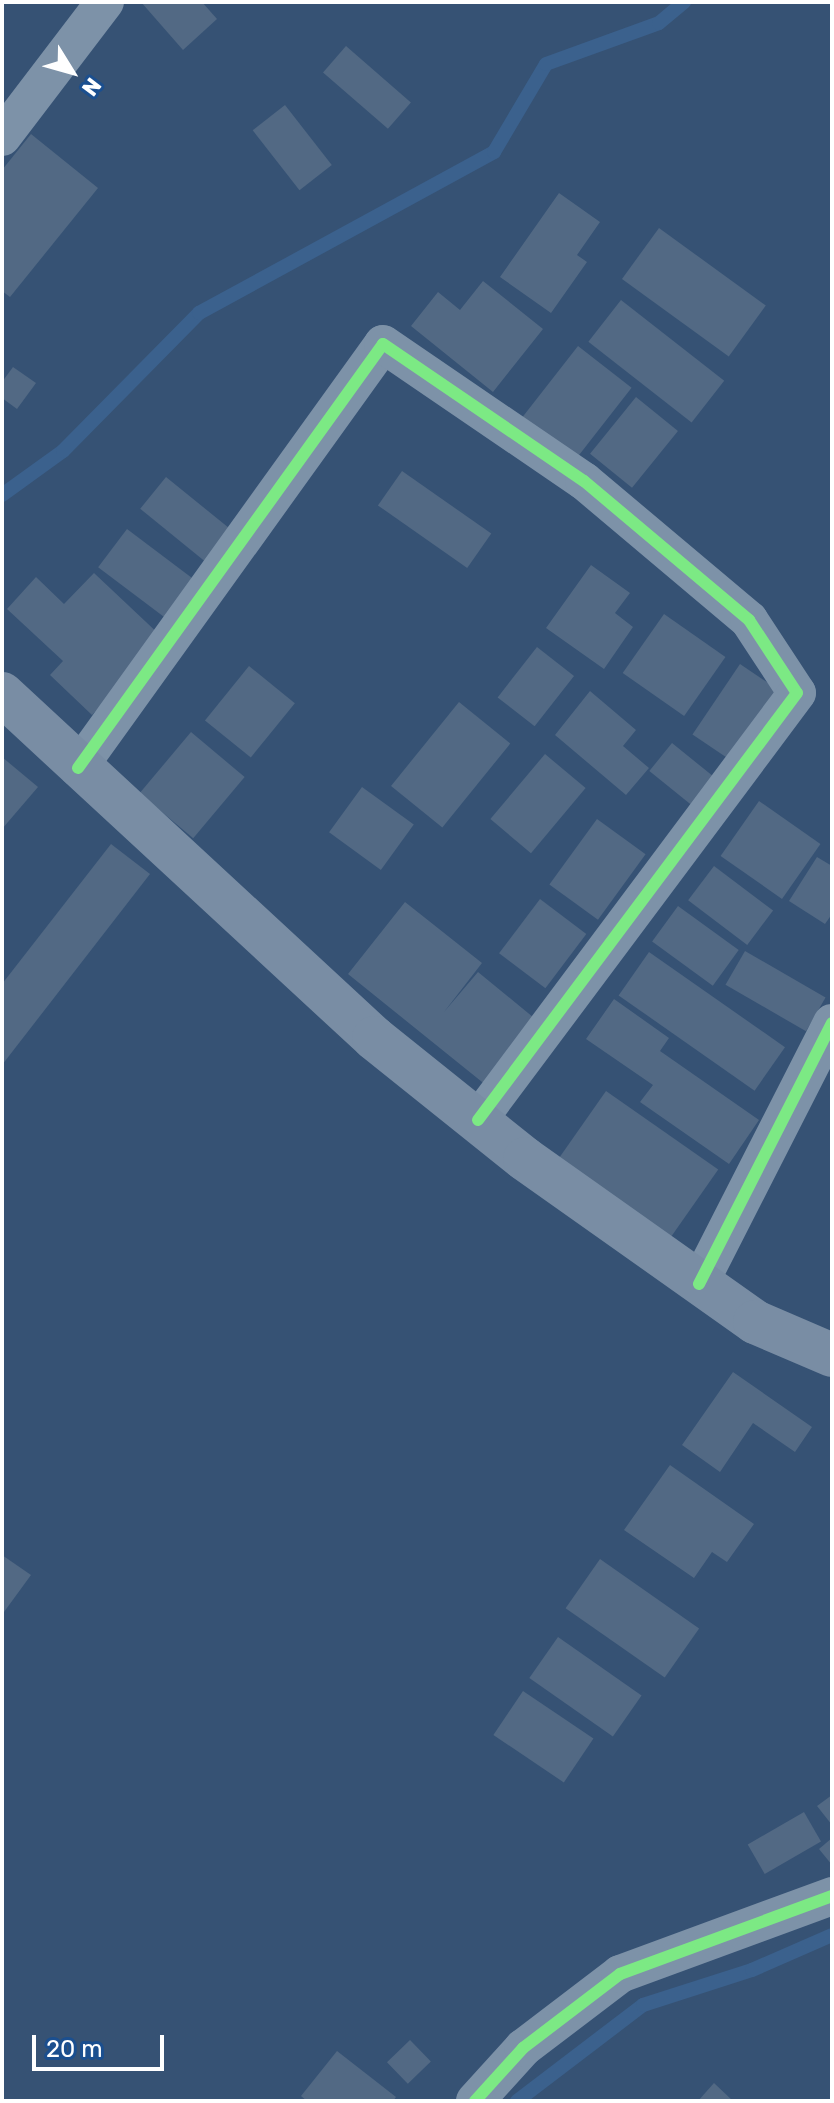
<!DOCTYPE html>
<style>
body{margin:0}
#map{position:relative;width:834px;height:2103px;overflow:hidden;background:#365274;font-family:Rubik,sans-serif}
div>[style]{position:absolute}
.stream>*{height:14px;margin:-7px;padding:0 7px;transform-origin:7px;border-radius:7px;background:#3b618d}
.building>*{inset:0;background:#526984;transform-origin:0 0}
.street>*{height:38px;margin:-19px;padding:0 19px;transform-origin:19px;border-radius:19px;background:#7d92a8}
.secondary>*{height:44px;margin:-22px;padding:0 22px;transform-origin:22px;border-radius:22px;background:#798da4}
.cycleway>*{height:12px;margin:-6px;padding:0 6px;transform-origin:6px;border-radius:6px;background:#7ce984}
span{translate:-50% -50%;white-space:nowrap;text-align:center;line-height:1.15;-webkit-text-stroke:6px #1b4f8f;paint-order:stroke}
.frame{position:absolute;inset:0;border:4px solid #fff;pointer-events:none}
.north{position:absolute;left:32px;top:32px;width:80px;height:80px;-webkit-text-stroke:6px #1b4f8f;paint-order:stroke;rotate:127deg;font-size:22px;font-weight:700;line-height:32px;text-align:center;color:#fff}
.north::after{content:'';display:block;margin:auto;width:28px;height:36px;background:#fff;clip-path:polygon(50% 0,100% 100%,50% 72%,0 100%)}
.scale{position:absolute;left:32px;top:2035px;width:132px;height:36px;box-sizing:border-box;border:4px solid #fff;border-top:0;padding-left:10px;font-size:24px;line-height:28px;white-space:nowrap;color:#fff;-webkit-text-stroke:6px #1b4f8f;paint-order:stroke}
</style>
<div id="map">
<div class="stream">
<i style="left:2px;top:495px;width:75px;rotate:-35.8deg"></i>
<i style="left:63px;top:451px;width:194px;rotate:-45.4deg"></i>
<i style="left:199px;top:313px;width:336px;rotate:-28.6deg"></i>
<i style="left:494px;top:152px;width:102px;rotate:-59.4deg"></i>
<i style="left:546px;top:64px;width:120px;rotate:-19.9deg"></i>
<i style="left:659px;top:23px;width:33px;rotate:-40deg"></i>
<i style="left:517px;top:2101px;width:158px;rotate:-37.3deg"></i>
<i style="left:643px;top:2005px;width:114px;rotate:-17.8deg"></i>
<i style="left:752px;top:1970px;width:87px;rotate:-23.6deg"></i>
</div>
<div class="building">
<i style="clip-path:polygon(141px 2px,202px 2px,217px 19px,183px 50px)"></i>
<i style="left:346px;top:46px;width:86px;height:35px;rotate:41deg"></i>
<i style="left:285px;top:105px;width:76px;height:41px;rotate:52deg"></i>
<i style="clip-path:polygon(31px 134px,98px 188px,10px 297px,2px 291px,2px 170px)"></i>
<i style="clip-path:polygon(559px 193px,600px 222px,577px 255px,587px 262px,551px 313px,500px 277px)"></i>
<i style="left:659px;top:228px;width:132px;height:63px;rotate:36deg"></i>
<i style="clip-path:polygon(483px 281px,543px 329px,493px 392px,411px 326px,438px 292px,460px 310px)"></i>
<i style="left:621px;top:300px;width:131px;height:53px;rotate:38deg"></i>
<i style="left:578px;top:346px;width:68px;height:91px;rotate:38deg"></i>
<i style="clip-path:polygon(13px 367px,36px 383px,17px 409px,2px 398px,2px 382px)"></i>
<i style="left:636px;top:397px;width:54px;height:73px;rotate:39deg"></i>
<i style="left:402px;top:471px;width:109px;height:42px;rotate:35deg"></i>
<i style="left:166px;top:477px;width:91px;height:41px;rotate:39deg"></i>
<i style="left:127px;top:529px;width:86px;height:48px;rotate:37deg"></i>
<i style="clip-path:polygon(591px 565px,630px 593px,615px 613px,633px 627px,604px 669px,546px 628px)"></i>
<i style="clip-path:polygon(94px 573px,163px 638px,92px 715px,50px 675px,63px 661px,7px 609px,36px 577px,64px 604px)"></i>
<i style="left:664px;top:614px;width:75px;height:72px;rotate:35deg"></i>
<i style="left:537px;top:647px;width:47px;height:64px;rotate:38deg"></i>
<i style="left:740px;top:664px;width:53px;height:85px;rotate:34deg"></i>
<i style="left:249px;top:666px;width:59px;height:70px;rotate:39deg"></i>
<i style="clip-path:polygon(590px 691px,636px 730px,623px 746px,649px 768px,626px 795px,555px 735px)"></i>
<i style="left:459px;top:702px;width:66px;height:108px;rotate:39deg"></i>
<i style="left:191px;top:732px;width:70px;height:80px;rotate:40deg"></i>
<i style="left:672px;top:743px;width:55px;height:36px;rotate:39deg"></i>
<i style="left:545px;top:754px;width:53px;height:85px;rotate:40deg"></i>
<i style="clip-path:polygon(2px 757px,38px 787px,2px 829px)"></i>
<i style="left:362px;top:787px;width:64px;height:56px;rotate:36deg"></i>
<i style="left:759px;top:801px;width:75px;height:67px;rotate:35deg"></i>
<i style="left:597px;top:819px;width:60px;height:81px;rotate:36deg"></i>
<i style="clip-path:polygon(111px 844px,150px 874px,2px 1065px,2px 984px)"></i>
<i style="clip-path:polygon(817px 857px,832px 866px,832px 914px,825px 924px,789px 901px)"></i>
<i style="left:714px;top:866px;width:74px;height:43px;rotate:37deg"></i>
<i style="left:540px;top:899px;width:58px;height:68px;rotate:37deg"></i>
<i style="clip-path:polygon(405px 902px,482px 963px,444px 1012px,478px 972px,539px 1022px,487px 1086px,348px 974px)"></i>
<i style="left:678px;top:906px;width:75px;height:44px;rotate:36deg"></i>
<i style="left:745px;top:951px;width:93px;height:39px;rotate:30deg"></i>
<i style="left:649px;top:952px;width:166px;height:53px;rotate:35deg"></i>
<i style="clip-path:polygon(614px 999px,669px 1038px,660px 1051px,759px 1120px,729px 1164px,640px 1102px,653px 1085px,586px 1039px)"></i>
<i style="left:606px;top:1091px;width:137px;height:91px;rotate:35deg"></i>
<i style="clip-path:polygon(733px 1372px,812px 1427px,795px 1452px,753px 1423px,720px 1472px,682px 1445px)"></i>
<i style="clip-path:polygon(670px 1465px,754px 1524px,727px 1562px,712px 1552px,694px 1578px,624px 1530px)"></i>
<i style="clip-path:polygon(2px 1555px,31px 1575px,4px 1612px,2px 1610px)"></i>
<i style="left:600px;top:1559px;width:121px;height:60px;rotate:35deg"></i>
<i style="left:558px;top:1637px;width:102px;height:50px;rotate:35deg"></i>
<i style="left:523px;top:1691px;width:85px;height:53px;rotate:34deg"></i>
<i style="clip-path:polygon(832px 1795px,832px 1825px,817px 1806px)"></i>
<i style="left:804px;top:1812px;width:34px;height:65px;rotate:60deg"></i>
<i style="clip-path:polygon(832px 1838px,832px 1865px,819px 1849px)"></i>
<i style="left:410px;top:2040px;width:30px;height:32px;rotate:46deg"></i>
<i style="clip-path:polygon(337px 2051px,396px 2097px,393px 2101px,307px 2101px,301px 2096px)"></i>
<i style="clip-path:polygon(714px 2083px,733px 2101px,698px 2101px)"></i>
</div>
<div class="street">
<i style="left:2px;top:137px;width:170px;rotate:-52.7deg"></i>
<i style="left:78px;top:768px;width:522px;rotate:-54.27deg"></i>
<i style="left:383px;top:344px;width:243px;rotate:34.3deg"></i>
<i style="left:584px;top:481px;width:216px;rotate:40.1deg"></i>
<i style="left:749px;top:620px;width:87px;rotate:56.7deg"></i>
<i style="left:797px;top:693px;width:533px;rotate:126.76deg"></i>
<i style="left:699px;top:1284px;width:293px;rotate:-63deg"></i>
<i style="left:475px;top:2101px;width:72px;rotate:-47.8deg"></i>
<i style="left:523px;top:2048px;width:122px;rotate:-37.3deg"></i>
<i style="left:620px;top:1974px;width:226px;rotate:-20.2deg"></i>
</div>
<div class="secondary">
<i style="left:2px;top:694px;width:507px;rotate:42.76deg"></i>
<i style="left:374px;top:1038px;width:193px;rotate:38.7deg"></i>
<i style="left:525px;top:1159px;width:282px;rotate:35.3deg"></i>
<i style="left:755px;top:1322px;width:84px;rotate:23.2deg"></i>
</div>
<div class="cycleway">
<i style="left:78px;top:768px;width:522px;rotate:-54.27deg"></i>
<i style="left:383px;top:344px;width:243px;rotate:34.3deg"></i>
<i style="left:584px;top:481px;width:216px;rotate:40.1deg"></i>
<i style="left:749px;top:620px;width:87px;rotate:56.7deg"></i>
<i style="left:797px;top:693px;width:533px;rotate:126.76deg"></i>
<i style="left:699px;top:1284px;width:293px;rotate:-63deg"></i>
<i style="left:475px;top:2101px;width:72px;rotate:-47.8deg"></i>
<i style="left:523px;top:2048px;width:122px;rotate:-37.3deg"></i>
<i style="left:620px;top:1974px;width:226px;rotate:-20.2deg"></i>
</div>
<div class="frame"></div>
<div class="north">N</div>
<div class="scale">20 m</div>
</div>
